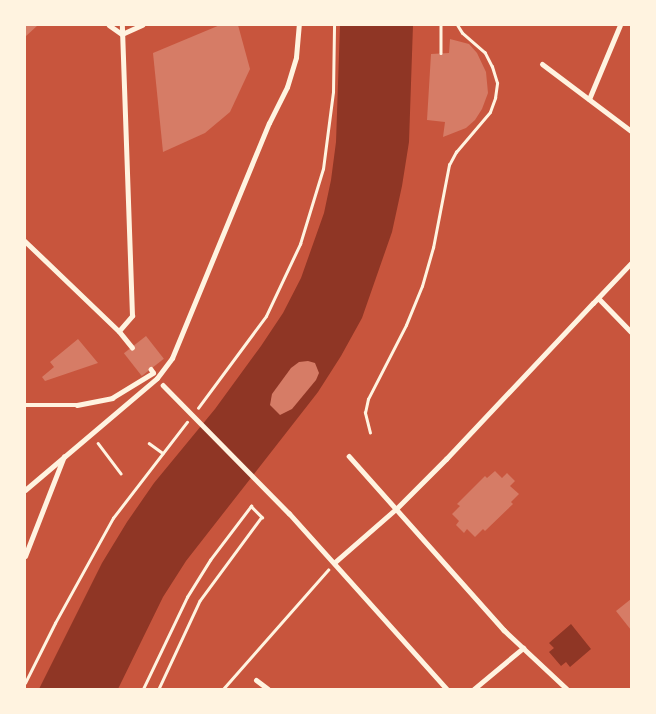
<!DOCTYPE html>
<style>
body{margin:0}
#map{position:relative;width:656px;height:714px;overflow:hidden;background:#c8553d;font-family:"Alegreya Sans",sans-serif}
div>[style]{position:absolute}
.water>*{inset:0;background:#8f3625}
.building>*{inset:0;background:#d67c66;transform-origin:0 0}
.path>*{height:2.5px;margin:-1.25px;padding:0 1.25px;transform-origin:1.25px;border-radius:1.25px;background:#fff3e0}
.pedestrian>*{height:4.5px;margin:-2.25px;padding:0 2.25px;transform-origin:2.25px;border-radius:2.25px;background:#fff3e0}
.minor>*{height:5px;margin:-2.5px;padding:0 2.5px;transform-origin:2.5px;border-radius:2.5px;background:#fff3e0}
span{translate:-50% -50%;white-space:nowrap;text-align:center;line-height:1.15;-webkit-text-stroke:4px #fff3e0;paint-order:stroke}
.frame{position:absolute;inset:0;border:26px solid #fff3e0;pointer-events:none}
</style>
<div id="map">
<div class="water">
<i style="clip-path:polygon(340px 25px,413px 25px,409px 142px,402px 186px,392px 232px,362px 318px,341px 356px,318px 392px,186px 561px,163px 597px,118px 689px,39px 689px,102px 563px,127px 522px,154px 483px,215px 409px,261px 346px,283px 313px,301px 278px,324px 213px,331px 180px,336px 142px)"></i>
<i style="clip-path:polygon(571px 624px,591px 649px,570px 667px,566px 662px,561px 666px,549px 652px,554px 648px,549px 643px)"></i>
</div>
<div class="building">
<i style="clip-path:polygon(25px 25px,38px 25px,25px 37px)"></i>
<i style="clip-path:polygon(220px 25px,238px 25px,250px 69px,230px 112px,205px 133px,163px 152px,153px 53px)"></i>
<i style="clip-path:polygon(450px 39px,469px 44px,477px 53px,486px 72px,488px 93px,482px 109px,475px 120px,466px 128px,443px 137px,445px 122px,427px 120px,431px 54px,449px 53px)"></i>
<i style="left:146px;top:336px;width:29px;height:28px;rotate:52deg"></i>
<i style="clip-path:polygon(78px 339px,98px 363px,45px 381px,42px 377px,54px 367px,50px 362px)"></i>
<i style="clip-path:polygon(308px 361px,315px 363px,319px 373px,316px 380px,292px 409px,280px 415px,270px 405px,272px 394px,291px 368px,299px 362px)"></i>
<i style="clip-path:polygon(495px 471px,502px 478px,507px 473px,515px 481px,510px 486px,519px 494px,511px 502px,513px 504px,485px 531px,483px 529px,475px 537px,467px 529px,464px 533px,456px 525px,459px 521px,452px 514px,460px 506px,457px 504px,485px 476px,487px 478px)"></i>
<i style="clip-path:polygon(631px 599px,631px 630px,616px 611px)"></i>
</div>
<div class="path">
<i style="left:441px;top:25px;width:28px;rotate:90deg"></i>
<i style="left:198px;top:408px;width:114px;rotate:-53.5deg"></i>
<i style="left:266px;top:316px;width:80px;rotate:-64.7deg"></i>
<i style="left:300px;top:244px;width:78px;rotate:-73deg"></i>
<i style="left:323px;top:169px;width:78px;rotate:-82.6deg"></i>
<i style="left:333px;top:92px;width:67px;rotate:-89.1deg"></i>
<i style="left:370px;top:433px;width:21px;rotate:-104deg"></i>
<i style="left:365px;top:413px;width:14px;rotate:-78deg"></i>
<i style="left:368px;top:399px;width:83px;rotate:-62.8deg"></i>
<i style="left:406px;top:325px;width:42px;rotate:-67.7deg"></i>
<i style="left:422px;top:286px;width:40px;rotate:-74deg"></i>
<i style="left:433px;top:248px;width:85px;rotate:-79.1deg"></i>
<i style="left:449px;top:165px;width:15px;rotate:-62deg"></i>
<i style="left:456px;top:152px;width:52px;rotate:-49.6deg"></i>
<i style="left:490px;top:112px;width:15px;rotate:-70deg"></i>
<i style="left:495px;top:98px;width:15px;rotate:-82deg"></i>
<i style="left:497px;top:83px;width:17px;rotate:-107deg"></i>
<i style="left:492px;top:67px;width:16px;rotate:-117deg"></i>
<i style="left:485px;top:53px;width:30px;rotate:-139deg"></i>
<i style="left:462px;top:33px;width:9px;rotate:-122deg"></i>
<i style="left:98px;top:443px;width:38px;rotate:53deg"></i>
<i style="left:149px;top:443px;width:17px;rotate:36deg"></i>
<i style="left:25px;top:683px;width:67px;rotate:-63.4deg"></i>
<i style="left:55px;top:623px;width:120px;rotate:-61.1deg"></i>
<i style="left:113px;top:518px;width:121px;rotate:-52.4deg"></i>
<i style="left:143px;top:689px;width:102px;rotate:-64.4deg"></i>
<i style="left:187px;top:597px;width:44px;rotate:-58.1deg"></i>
<i style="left:210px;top:560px;width:68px;rotate:-52.8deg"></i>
<i style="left:251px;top:506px;width:16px;rotate:45deg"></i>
<i style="left:262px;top:517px;width:104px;rotate:126.4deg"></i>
<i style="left:200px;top:601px;width:97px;rotate:115deg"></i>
<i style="left:223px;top:689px;width:159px;rotate:-48.6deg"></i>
</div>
<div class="pedestrian">
<i style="left:109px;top:25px;width:16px;rotate:35deg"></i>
<i style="left:122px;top:34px;width:22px;rotate:-24deg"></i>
<i style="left:25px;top:241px;width:130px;rotate:43.8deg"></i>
<i style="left:119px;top:331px;width:21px;rotate:51deg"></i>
<i style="left:119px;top:331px;width:20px;rotate:-49deg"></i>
<i style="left:132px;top:316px;width:291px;rotate:-92deg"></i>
<i style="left:163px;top:385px;width:180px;rotate:45.5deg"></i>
<i style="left:289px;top:513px;width:237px;rotate:48.1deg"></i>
<i style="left:25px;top:405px;width:52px"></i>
<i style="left:77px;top:405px;width:36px;rotate:-11deg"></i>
<i style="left:112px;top:398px;width:48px;rotate:-31.4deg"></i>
<i style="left:153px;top:373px;width:4px;rotate:-124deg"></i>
<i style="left:349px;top:456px;width:233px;rotate:48.3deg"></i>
<i style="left:504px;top:630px;width:86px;rotate:43.1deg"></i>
<i style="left:334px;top:563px;width:82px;rotate:-41.1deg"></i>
<i style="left:396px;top:509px;width:71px;rotate:-45deg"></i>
<i style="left:446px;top:459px;width:214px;rotate:-46.7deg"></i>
<i style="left:474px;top:689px;width:64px;rotate:-39.9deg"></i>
</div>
<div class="minor">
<i style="left:542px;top:64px;width:111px;rotate:37deg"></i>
<i style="left:589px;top:99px;width:80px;rotate:-67.3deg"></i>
<i style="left:598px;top:298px;width:47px;rotate:45.9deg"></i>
<i style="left:593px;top:303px;width:55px;rotate:-46.5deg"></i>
<i style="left:25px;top:490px;width:173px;rotate:-40.3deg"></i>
<i style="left:157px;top:378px;width:25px;rotate:-53deg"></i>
<i style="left:172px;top:358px;width:254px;rotate:-67.6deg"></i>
<i style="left:269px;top:123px;width:40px;rotate:-63.4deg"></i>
<i style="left:287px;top:87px;width:31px;rotate:-73deg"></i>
<i style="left:296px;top:57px;width:32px;rotate:-85deg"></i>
<i style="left:25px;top:556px;width:107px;rotate:-68.7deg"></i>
<i style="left:256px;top:680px;width:15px;rotate:37deg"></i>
</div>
<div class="frame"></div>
</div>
